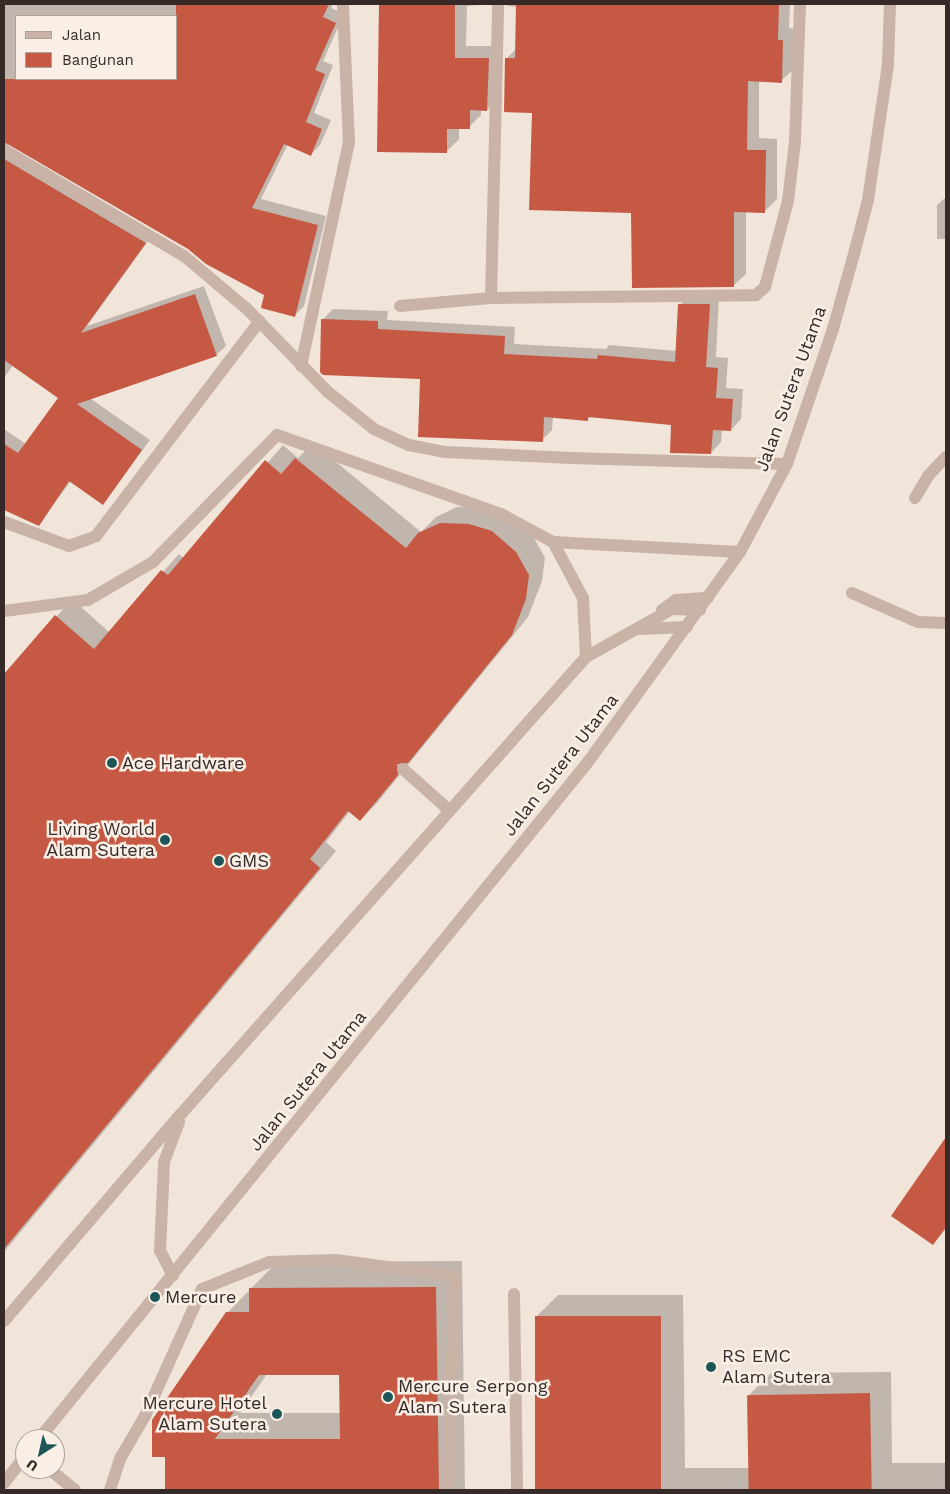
<!DOCTYPE html>
<style>
body{margin:0}
#map{position:relative;width:950px;height:1494px;overflow:hidden;background:#f1e4d9;font-family:"Work Sans",sans-serif}
div>[style]{position:absolute}
.shadow>*{inset:0;background:#0003}
.building>*{inset:0;background:#c55943;transform-origin:0 0}
.service>*{height:12px;margin:-6px;padding:0 6px;transform-origin:6px;border-radius:6px;background:#c9b3a6}
.minor>*{height:12px;margin:-6px;padding:0 6px;transform-origin:6px;border-radius:6px;background:#c9b3a6}
.tertiary>*{height:12px;margin:-6px;padding:0 6px;transform-origin:6px;border-radius:6px;background:#c9b3a6}
.dots>*{width:14px;height:14px;translate:-50% -50%;box-sizing:border-box;border:2px solid #f9efe6;border-radius:50%}
span{translate:-50% -50%;white-space:nowrap;text-align:center;line-height:1.15;-webkit-text-stroke:5px #f9efe6;paint-order:stroke}
.street-label{font-size:18px;color:#352a27}
.poi-label{font-size:18px;color:#352a27}
.left{translate:0 -50%;text-align:left}
.right{translate:-100% -50%;text-align:right}
.frame{position:absolute;inset:0;border:5px solid #352a27;pointer-events:none}
.legend{position:absolute;left:15px;top:15px;width:162px;height:65px;box-sizing:border-box;background:#f9efe6;border:1px solid #aba09a;margin:0;padding:6px 9px;list-style:none;font-size:15px;color:#352a27}
.legend li{display:flex;align-items:center;gap:10px;height:25px}
.legend b{width:25px;border:1px solid #aba09a}
.north{position:absolute;left:15px;top:1429px;width:50px;height:50px;box-sizing:border-box;background:#f9efe6;border:1px solid #aba09a;border-radius:50%;rotate:215deg;font-size:14px;font-weight:700;line-height:20px;text-align:center;color:#352a27}
.north::after{content:'';display:block;margin:auto;width:18px;height:22px;background:#1d5656;clip-path:polygon(50% 0,100% 100%,50% 72%,0 100%)}
</style>
<div id="map">
<div class="shadow">
<i style="clip-path:polygon(evenodd,4px 4px,333px 4px,331px 8px,344px 14px,323px 61px,333px 65px,314px 113px,331px 120px,320px 145px,311px 154px,288px 144px,261px 199px,326px 216px,304px 306px,295px 315px,266px 294px,6px 142px,9px 148px,154px 233px,87px 326px,204px 286px,226px 346px,216px 355px,91px 399px,150px 440px,103px 504px,71px 481px,38px 525px,4px 508px,4px 429px,26px 444px,60px 398px,13px 365px,4px 378px,4px 4px,16px 16px,176px 16px,176px 79px,16px 79px,16px 16px)"></i>
<i style="clip-path:polygon(379px 4px,492px 4px,467px 6px,466px 46px,500px 46px,499px 98px,487px 110px,481px 110px,481px 115px,469px 127px,459px 127px,459px 139px,446px 152px,378px 151px)"></i>
<i style="clip-path:polygon(507px 4px,790px 4px,789px 28px,795px 29px,794px 69px,781px 81px,759px 80px,759px 138px,777px 139px,777px 199px,765px 211px,746px 211px,746px 274px,733px 286px,633px 212px,533px 112px,506px 59px,517px 48px,517px 7px,507px 6px)"></i>
<i style="clip-path:polygon(946px 197px,946px 239px,937px 239px,937px 205px)"></i>
<i style="clip-path:polygon(690px 294px,719px 294px,716px 357px,728px 358px,726px 388px,743px 389px,741px 419px,731px 430px,722px 429px,721px 442px,711px 453px,673px 424px,591px 416px,587px 420px,553px 417px,552px 430px,542px 440px,422px 378px,323px 319px,333px 309px,388px 311px,387px 320px,515px 327px,514px 344px,606px 349px,609px 345px,677px 351px,680px 305px)"></i>
<i style="clip-path:polygon(313px 443px,421px 532px,436px 517px,457px 507px,486px 508px,533px 536px,545px 558px,542px 581px,528px 617px,377px 803px,360px 820px,350px 811px,326px 842px,336px 851px,4px 1252px,4px 676px,72px 599px,109px 632px,179px 554px,184px 559px,283px 445px,298px 458px)"></i>
<i style="clip-path:polygon(944px 1146px,946px 1148px,946px 1229px,933px 1244px)"></i>
<i style="clip-path:polygon(evenodd,462px 1261px,465px 1490px,167px 1490px,166px 1456px,227px 1313px,277px 1262px,462px 1261px,340px 1373px,341px 1413px,240px 1413px,267px 1374px,340px 1373px)"></i>
<i style="clip-path:polygon(558px 1295px,683px 1295px,685px 1468px,750px 1468px,749px 1395px,771px 1373px,891px 1372px,892px 1463px,946px 1463px,946px 1490px,539px 1490px,536px 1317px)"></i>
</div>
<div class="building">
<i style="clip-path:polygon(176px 4px,329px 4px,323px 17px,336px 23px,315px 70px,325px 74px,306px 122px,322px 129px,311px 156px,284px 144px,252px 208px,318px 225px,295px 317px,261px 308px,264px 295px,206px 264px,188px 249px,4px 142px,4px 79px,176px 79px)"></i>
<i style="clip-path:polygon(379px 4px,455px 4px,455px 58px,489px 58px,487px 111px,470px 110px,470px 129px,447px 129px,447px 153px,377px 152px)"></i>
<i style="clip-path:polygon(516px 4px,779px 4px,778px 40px,783px 40px,782px 83px,748px 81px,747px 150px,766px 150px,765px 213px,734px 212px,734px 287px,632px 288px,631px 213px,529px 210px,532px 113px,504px 112px,505px 58px,515px 58px)"></i>
<i style="clip-path:polygon(4px 159px,146px 243px,81px 333px,195px 294px,217px 356px,77px 404px,142px 450px,103px 505px,69px 481px,39px 526px,4px 510px,4px 444px,18px 453px,58px 398px,4px 360px)"></i>
<i style="clip-path:polygon(678px 304px,710px 304px,706px 367px,718px 368px,716px 398px,733px 399px,731px 431px,713px 430px,711px 454px,670px 453px,671px 425px,588px 417px,588px 421px,544px 417px,543px 442px,418px 437px,420px 379px,323px 375px,320px 372px,321px 319px,378px 321px,378px 329px,505px 336px,504px 354px,597px 359px,598px 355px,675px 362px)"></i>
<i style="clip-path:polygon(295px 458px,406px 548px,418px 533px,440px 523px,469px 524px,492px 531px,516px 552px,529px 575px,526px 599px,512px 635px,408px 763px,397px 764px,398px 775px,360px 821px,348px 811px,310px 859px,320px 868px,4px 1249px,4px 674px,55px 615px,94px 649px,161px 570px,168px 575px,265px 460px,281px 474px)"></i>
<i style="clip-path:polygon(946px 1137px,946px 1227px,933px 1245px,891px 1216px)"></i>
<i style="clip-path:polygon(evenodd,436px 1287px,439px 1490px,165px 1490px,165px 1457px,152px 1457px,152px 1420px,226px 1312px,249px 1312px,249px 1288px,436px 1287px,259px 1375px,339px 1375px,340px 1439px,215px 1439px,259px 1375px)"></i>
<i style="left:535px;top:1316px;width:126px;height:174px"></i>
<i style="left:870px;top:1393px;width:97px;height:123px;rotate:89deg"></i>
</div>
<div class="service">
<i style="left:915px;top:498px;width:26px;rotate:-59deg"></i>
<i style="left:928px;top:476px;width:26px;rotate:-47deg"></i>
<i style="left:553px;top:542px;width:187px;rotate:3.1deg"></i>
<i style="left:852px;top:593px;width:72px;rotate:23.7deg"></i>
<i style="left:918px;top:622px;width:28px;rotate:2deg"></i>
<i style="left:662px;top:610px;width:17px;rotate:-36deg"></i>
<i style="left:676px;top:600px;width:32px;rotate:-4deg"></i>
<i style="left:4px;top:611px;width:85px;rotate:-7.5deg"></i>
<i style="left:88px;top:600px;width:75px;rotate:-30.3deg"></i>
<i style="left:153px;top:562px;width:177px;rotate:-45.7deg"></i>
<i style="left:277px;top:435px;width:238px;rotate:19.4deg"></i>
<i style="left:501px;top:514px;width:59px;rotate:28.3deg"></i>
<i style="left:553px;top:542px;width:64px;rotate:61.8deg"></i>
<i style="left:583px;top:598px;width:59px;rotate:87.1deg"></i>
<i style="left:639px;top:629px;width:48px;rotate:-2.4deg"></i>
<i style="left:403px;top:769px;width:62px;rotate:41.7deg"></i>
<i style="left:173px;top:1276px;width:28px;rotate:-117deg"></i>
<i style="left:160px;top:1251px;width:89px;rotate:-87.4deg"></i>
<i style="left:164px;top:1162px;width:43px;rotate:-69.4deg"></i>
<i style="left:514px;top:1294px;width:196px;rotate:89.1deg"></i>
<i style="left:4px;top:1321px;width:272px;rotate:-49.5deg"></i>
<i style="left:181px;top:1114px;width:611px;rotate:-48.45deg"></i>
<i style="left:586px;top:657px;width:98px;rotate:-29.2deg"></i>
<i style="left:672px;top:609px;width:28px;rotate:2deg"></i>
<i style="left:49px;top:1469px;width:33px;rotate:39deg"></i>
<i style="left:110px;top:1490px;width:35px;rotate:-72deg"></i>
<i style="left:121px;top:1457px;width:48px;rotate:-59.7deg"></i>
<i style="left:145px;top:1416px;width:139px;rotate:-65.8deg"></i>
<i style="left:202px;top:1289px;width:72px;rotate:-21.9deg"></i>
<i style="left:269px;top:1262px;width:67px;rotate:-1.7deg"></i>
<i style="left:336px;top:1260px;width:120px;rotate:7.7deg"></i>
<i style="left:455px;top:1276px;width:214px;rotate:91.9deg"></i>
</div>
<div class="minor">
<i style="left:4px;top:150px;width:209px;rotate:30.5deg"></i>
<i style="left:184px;top:256px;width:81px;rotate:40deg"></i>
<i style="left:246px;top:308px;width:117px;rotate:45.7deg"></i>
<i style="left:328px;top:392px;width:59px;rotate:38.8deg"></i>
<i style="left:374px;top:429px;width:38px;rotate:25deg"></i>
<i style="left:409px;top:445px;width:37px;rotate:11deg"></i>
<i style="left:445px;top:452px;width:126px;rotate:2.7deg"></i>
<i style="left:571px;top:458px;width:216px;rotate:1.6deg"></i>
<i style="left:491px;top:298px;width:294px;rotate:-88.6deg"></i>
<i style="left:400px;top:306px;width:91px;rotate:-5deg"></i>
<i style="left:491px;top:298px;width:265px;rotate:-0.6deg"></i>
<i style="left:756px;top:295px;width:12px;rotate:-42deg"></i>
<i style="left:765px;top:287px;width:89px;rotate:-75deg"></i>
<i style="left:788px;top:201px;width:60px;rotate:-83.3deg"></i>
<i style="left:795px;top:141px;width:137px;rotate:-87.9deg"></i>
<i style="left:301px;top:366px;width:228px;rotate:-77.9deg"></i>
<i style="left:349px;top:143px;width:139px;rotate:-92.5deg"></i>
<i style="left:4px;top:522px;width:69px;rotate:20.3deg"></i>
<i style="left:69px;top:546px;width:29px;rotate:-20deg"></i>
<i style="left:96px;top:536px;width:270px;rotate:-52.7deg"></i>
</div>
<div class="tertiary">
<i style="left:39px;top:1439px;width:872px;rotate:-50.96deg"></i>
<i style="left:588px;top:762px;width:259px;rotate:-54.1deg"></i>
<i style="left:740px;top:552px;width:100px;rotate:-61.9deg"></i>
<i style="left:787px;top:464px;width:143px;rotate:-71.2deg"></i>
<i style="left:833px;top:329px;width:82px;rotate:-74.4deg"></i>
<i style="left:855px;top:250px;width:52px;rotate:-75.4deg"></i>
<i style="left:868px;top:200px;width:137px;rotate:-81.6deg"></i>
<i style="left:888px;top:64px;width:60px;rotate:-88.1deg"></i>
<i style="left:4px;top:1483px;width:34px;rotate:-52deg"></i>
</div>
<div class="dots">
<i style="left:112px;top:763px;background:#1d5656"></i>
<i style="left:165px;top:840px;background:#1d5656"></i>
<i style="left:219px;top:861px;background:#1d5656"></i>
<i style="left:155px;top:1297px;background:#1d5656"></i>
<i style="left:711px;top:1367px;background:#1d5656"></i>
<i style="left:388px;top:1397px;background:#1d5656"></i>
<i style="left:277px;top:1414px;background:#1d5656"></i>
</div>
<div class="street-label">
<span style="left:791px;top:389px;rotate:-70deg">Jalan Sutera Utama</span>
<span style="left:561px;top:765px;rotate:-52deg">Jalan Sutera Utama</span>
<span style="left:308px;top:1081px;rotate:-51deg">Jalan Sutera Utama</span>
</div>
<div class="poi-label">
<span class="left" style="left:122px;top:763px">Ace Hardware</span>
<span class="right" style="left:155px;top:840px">Living World<br>Alam Sutera</span>
<span class="left" style="left:229px;top:861px">GMS</span>
<span class="left" style="left:165px;top:1297px">Mercure</span>
<span class="left" style="left:722px;top:1367px">RS EMC<br>Alam Sutera</span>
<span class="left" style="left:398px;top:1397px">Mercure Serpong<br>Alam Sutera</span>
<span class="right" style="left:267px;top:1414px">Mercure Hotel<br>Alam Sutera</span>
</div>
<div class="frame"></div>
<ul class="legend">
<li><b style="height:6px;background:#c9b3a6"></b>Jalan</li>
<li><b style="height:14px;background:#c55943"></b>Bangunan</li>
</ul>
<div class="north">U</div>
</div>
